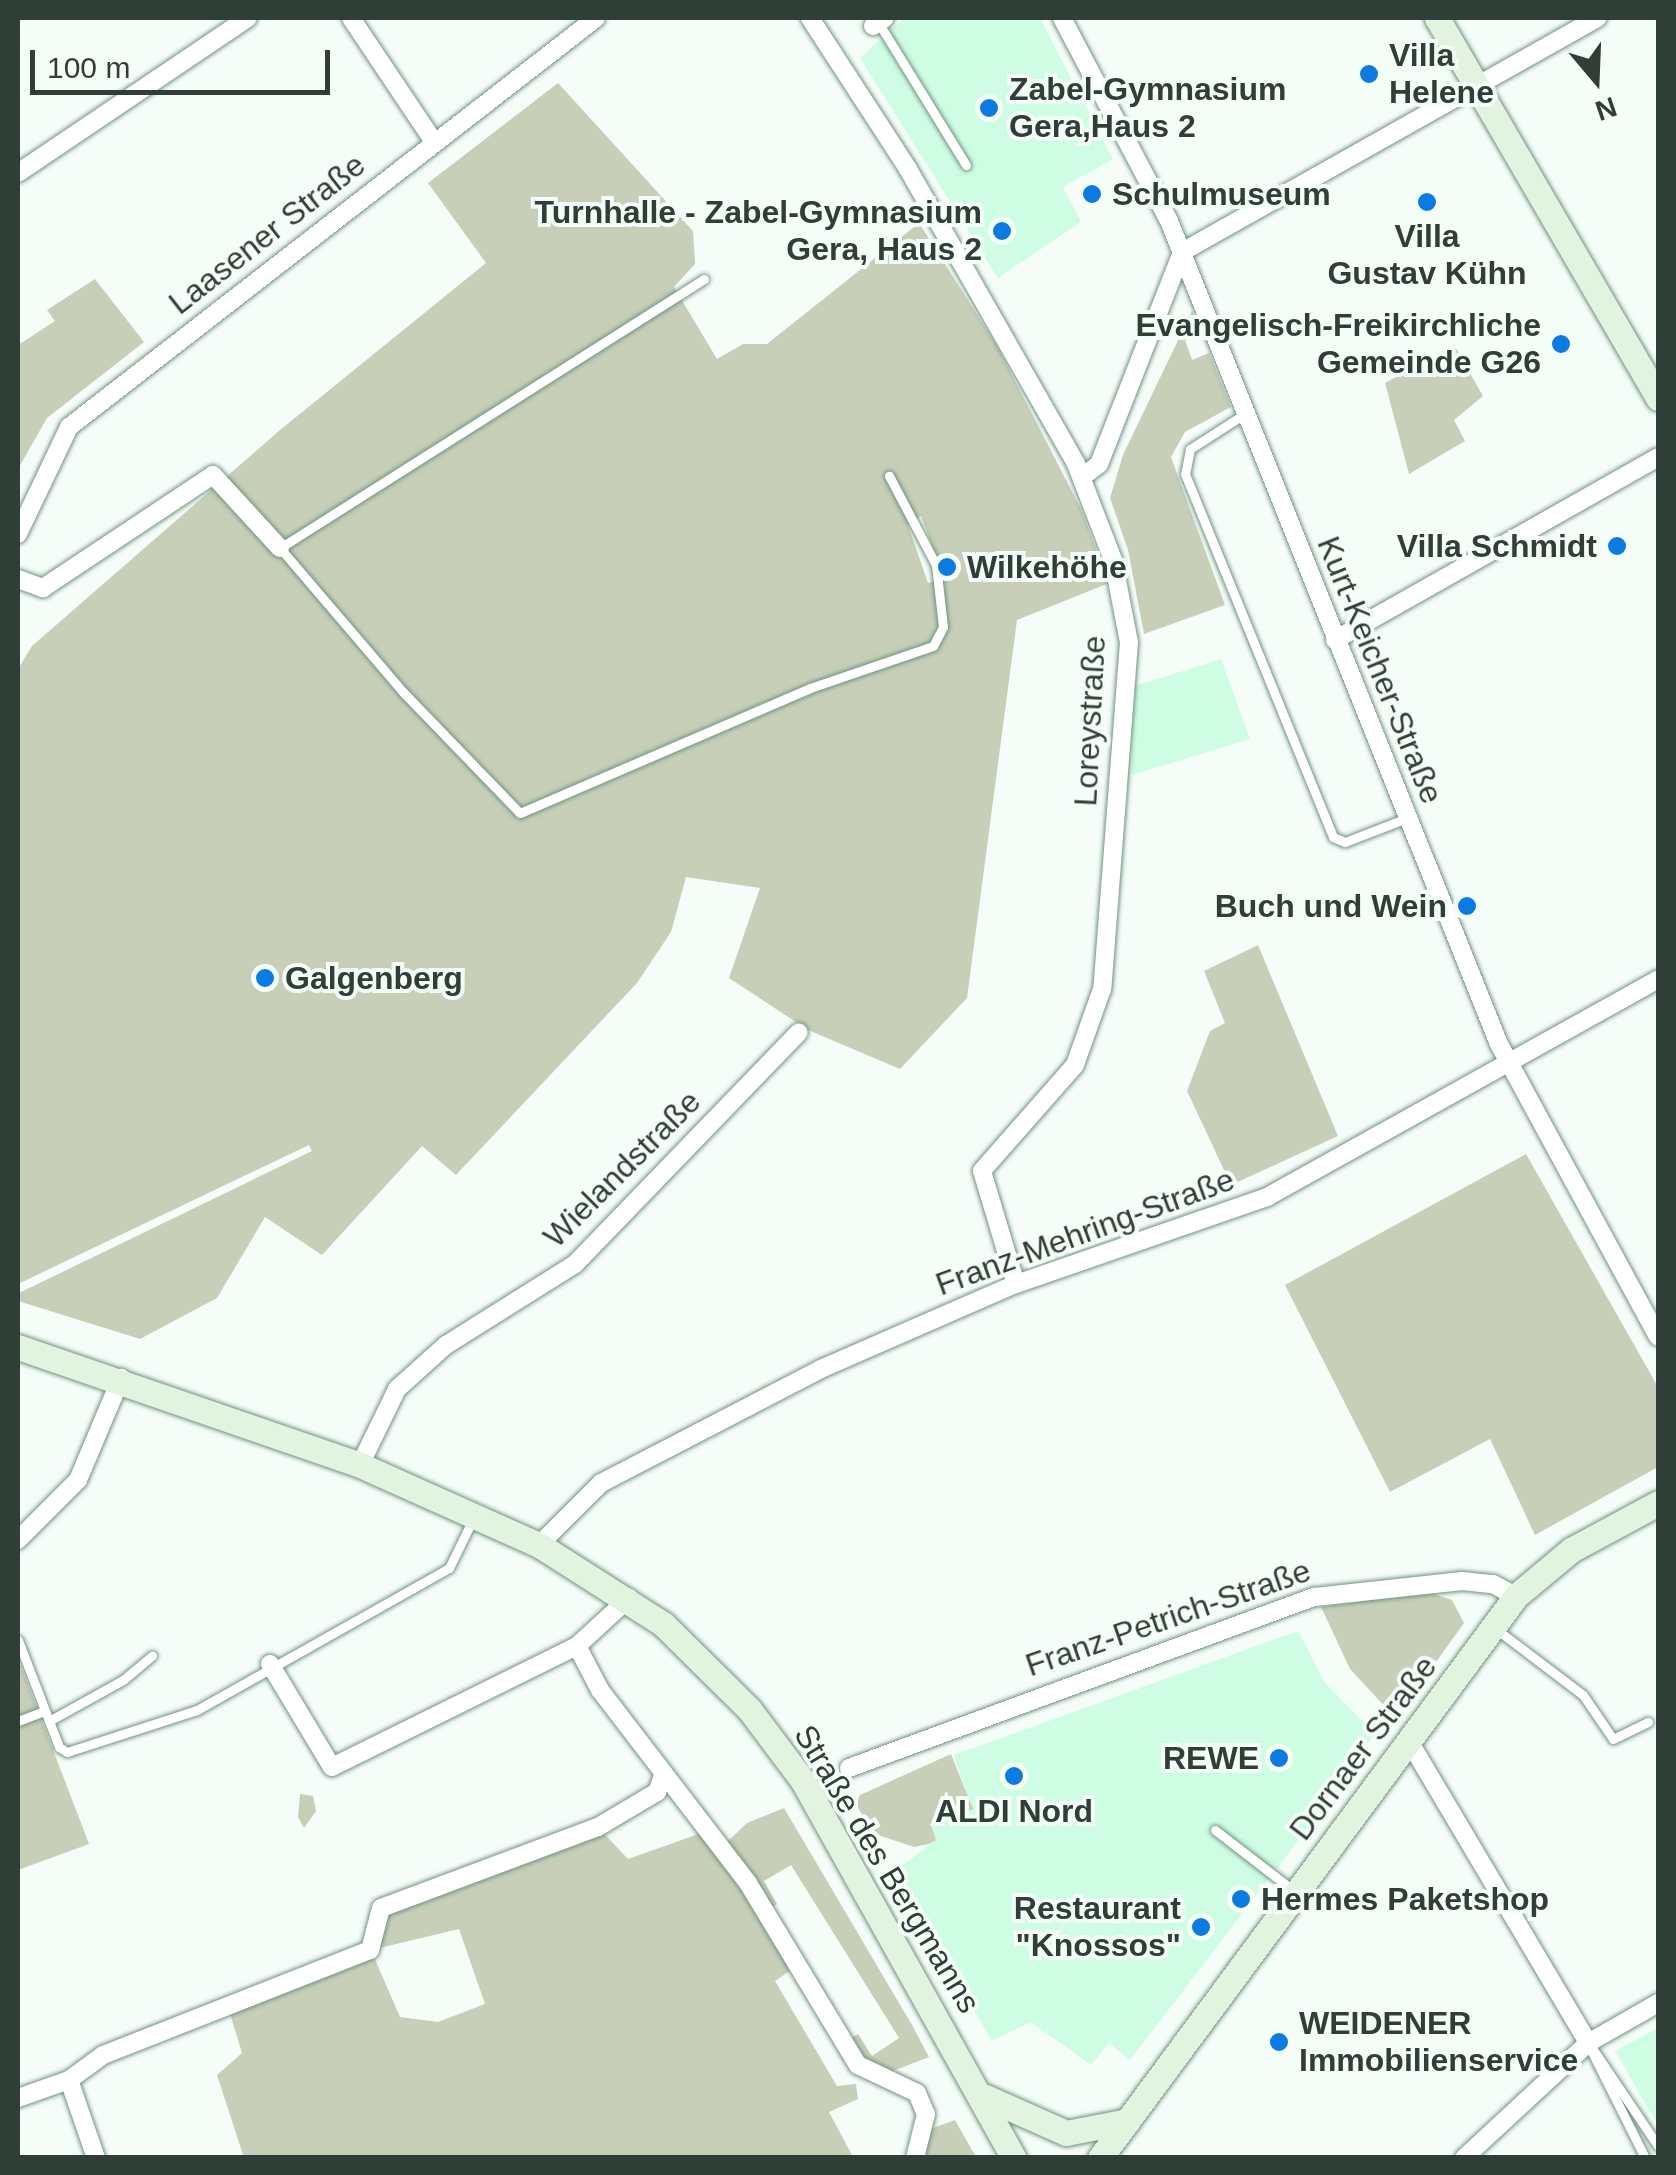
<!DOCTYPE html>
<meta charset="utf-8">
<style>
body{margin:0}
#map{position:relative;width:1676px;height:2175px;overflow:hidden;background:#f5fdf9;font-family:Helvetica,sans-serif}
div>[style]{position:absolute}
.built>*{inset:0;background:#cefde3}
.green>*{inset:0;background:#c7cfb8}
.roads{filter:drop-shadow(0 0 2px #709380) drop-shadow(0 0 2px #709380)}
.lane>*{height:9px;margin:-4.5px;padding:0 4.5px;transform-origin:4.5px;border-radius:4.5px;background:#fff}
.street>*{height:18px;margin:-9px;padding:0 9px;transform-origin:9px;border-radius:9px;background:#fff}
.secondary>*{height:25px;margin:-12.5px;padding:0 12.5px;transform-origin:12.5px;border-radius:12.5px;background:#e2f3e0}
.dots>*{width:28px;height:28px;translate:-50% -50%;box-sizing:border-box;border:5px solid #f5fdf9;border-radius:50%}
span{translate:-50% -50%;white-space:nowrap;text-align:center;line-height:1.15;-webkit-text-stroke:8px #f5fdf9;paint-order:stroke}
.poi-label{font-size:32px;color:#2f3e36;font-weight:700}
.left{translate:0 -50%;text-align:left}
.right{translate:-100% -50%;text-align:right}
.street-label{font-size:32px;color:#2f3e36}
.frame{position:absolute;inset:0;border:20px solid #2f3e36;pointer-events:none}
.north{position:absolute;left:1546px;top:30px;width:100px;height:100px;-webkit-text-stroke:8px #f5fdf9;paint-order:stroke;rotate:161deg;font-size:28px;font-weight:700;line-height:40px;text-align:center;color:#2f3e36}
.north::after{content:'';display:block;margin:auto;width:35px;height:45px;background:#2f3e36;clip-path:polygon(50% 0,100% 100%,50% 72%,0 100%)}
.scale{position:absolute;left:30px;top:50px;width:300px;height:45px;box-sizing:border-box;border:5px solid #2f3e36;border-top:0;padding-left:12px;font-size:30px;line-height:35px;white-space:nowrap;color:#2f3e36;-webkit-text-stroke:8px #f5fdf9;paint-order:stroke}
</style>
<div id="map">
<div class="built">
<i style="clip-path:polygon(904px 18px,1040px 18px,1113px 159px,1063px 187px,1081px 222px,998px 278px,860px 58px)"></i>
<i style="clip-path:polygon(1221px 659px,1250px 739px,1132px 775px,1132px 687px)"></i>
<i style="clip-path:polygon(1298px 1631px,1325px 1683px,1375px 1734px,1288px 1854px,1130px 2060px,1109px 2043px,1091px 2065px,1031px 2022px,992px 2041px,893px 1873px,936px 1840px,930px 1825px,972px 1809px,954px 1755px)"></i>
<i style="clip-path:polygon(1658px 2028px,1658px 2125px,1615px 2051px)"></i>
</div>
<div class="green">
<i style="clip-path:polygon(evenodd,558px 83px,693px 231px,695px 264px,674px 287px,717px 359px,743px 344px,767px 344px,919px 223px,997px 346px,1081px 509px,1109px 583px,1017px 620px,967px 998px,900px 1069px,808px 1030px,729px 978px,760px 888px,686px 877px,671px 932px,637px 983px,456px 1175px,422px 1146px,322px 1255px,265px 1217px,217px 1298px,140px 1339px,18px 1301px,19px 1293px,312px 1151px,309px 1145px,18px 1284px,18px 669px,32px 646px,280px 430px,486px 263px,428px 183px,558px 83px,921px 516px,944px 578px,928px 583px,908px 525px,921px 516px)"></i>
<i style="clip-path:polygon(95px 279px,144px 342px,47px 418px,18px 469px,18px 345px,55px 321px,47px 310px)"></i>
<i style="clip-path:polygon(1192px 311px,1201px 333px,1185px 340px,1192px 360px,1209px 353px,1231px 407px,1185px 432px,1171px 457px,1225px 605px,1144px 634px,1128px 550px,1110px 498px,1123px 455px)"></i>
<i style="clip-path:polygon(1454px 345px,1483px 396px,1454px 420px,1465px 441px,1409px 474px,1385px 383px)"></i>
<i style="clip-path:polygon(1258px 945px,1338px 1136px,1231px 1185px,1187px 1091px,1210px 1031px,1225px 1023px,1204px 971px)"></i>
<i style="clip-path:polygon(1526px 1154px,1658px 1387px,1658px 1467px,1535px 1535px,1490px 1439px,1390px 1492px,1285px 1285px)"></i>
<i style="clip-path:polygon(1428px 1592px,1452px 1600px,1464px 1623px,1411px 1697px,1388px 1710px,1350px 1669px,1321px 1607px)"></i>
<i style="clip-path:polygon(19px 1661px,89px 1844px,18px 1870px,18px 1661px)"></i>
<i style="clip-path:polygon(951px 1754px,973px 1809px,931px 1825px,936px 1840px,929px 1844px,914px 1847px,872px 1833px,856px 1804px,860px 1795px)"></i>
<i style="clip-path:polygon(300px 1794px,313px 1796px,316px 1811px,304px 1828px,298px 1817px)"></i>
<i style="clip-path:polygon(784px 1808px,912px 2025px,929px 2057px,885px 2074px,858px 2065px,844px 2042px,858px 2034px,872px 2056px,899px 2038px,791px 1865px,764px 1881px,777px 1904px,769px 1909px,727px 1842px,747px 1823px)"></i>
<i style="clip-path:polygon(evenodd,598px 1827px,628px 1859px,707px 1831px,791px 1970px,775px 1981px,837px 2086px,856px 2084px,858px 2099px,829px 2112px,853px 2157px,244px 2158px,217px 2075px,242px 2053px,227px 2004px,370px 1950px,381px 1908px,598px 1827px,459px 1929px,485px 2004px,438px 2022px,400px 2017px,371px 1950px,459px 1929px)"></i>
<i style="clip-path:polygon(955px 2120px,976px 2157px,923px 2158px,925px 2131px)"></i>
</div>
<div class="roads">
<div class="lane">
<i style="left:878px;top:22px;width:168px;rotate:58.4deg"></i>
<i style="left:704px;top:279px;width:502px;rotate:147.61deg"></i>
<i style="left:280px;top:548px;width:189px;rotate:49.5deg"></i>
<i style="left:403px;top:692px;width:168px;rotate:46deg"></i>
<i style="left:520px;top:813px;width:316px;rotate:-23.3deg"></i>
<i style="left:810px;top:688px;width:130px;rotate:-18.9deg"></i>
<i style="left:933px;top:646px;width:21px;rotate:-62deg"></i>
<i style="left:943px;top:627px;width:62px;rotate:-96.4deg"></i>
<i style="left:936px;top:565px;width:101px;rotate:-117.8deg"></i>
<i style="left:1246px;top:413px;width:67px;rotate:147.3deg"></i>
<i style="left:1190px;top:449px;width:25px;rotate:101deg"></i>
<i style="left:1185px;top:474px;width:392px;rotate:67.8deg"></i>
<i style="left:1333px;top:837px;width:13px;rotate:23deg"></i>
<i style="left:1345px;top:842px;width:66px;rotate:-21.2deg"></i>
<i style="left:1496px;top:1629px;width:109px;rotate:37.2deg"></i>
<i style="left:1583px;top:1695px;width:53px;rotate:55.7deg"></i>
<i style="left:1613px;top:1739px;width:39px;rotate:-26deg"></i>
<i style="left:18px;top:1640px;width:115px;rotate:69deg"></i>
<i style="left:59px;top:1747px;width:9px;rotate:32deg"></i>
<i style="left:67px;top:1752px;width:137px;rotate:-17.9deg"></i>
<i style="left:197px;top:1710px;width:289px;rotate:-29.4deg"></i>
<i style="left:449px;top:1568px;width:57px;rotate:-63.9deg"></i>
<i style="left:18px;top:1721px;width:28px;rotate:-21deg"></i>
<i style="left:49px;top:1721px;width:85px;rotate:-29deg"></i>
<i style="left:123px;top:1680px;width:38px;rotate:-40deg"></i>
<i style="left:1215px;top:1830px;width:100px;rotate:37.7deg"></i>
<i style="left:1588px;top:2044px;width:127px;rotate:63.4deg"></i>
<i style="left:1590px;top:2045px;width:122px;rotate:56deg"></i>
</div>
<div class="street">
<i style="left:351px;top:18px;width:149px;rotate:56.2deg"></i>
<i style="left:810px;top:18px;width:180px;rotate:57deg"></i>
<i style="left:908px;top:169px;width:339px;rotate:60.3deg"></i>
<i style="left:1076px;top:464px;width:103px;rotate:68.9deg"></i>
<i style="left:1113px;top:560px;width:84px;rotate:79deg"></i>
<i style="left:1129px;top:642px;width:348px;rotate:94.4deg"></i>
<i style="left:1102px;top:989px;width:81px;rotate:109.6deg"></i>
<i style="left:1075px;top:1065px;width:141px;rotate:131.3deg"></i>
<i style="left:982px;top:1171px;width:118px;rotate:73.3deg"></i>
<i style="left:1062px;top:18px;width:229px;rotate:62.2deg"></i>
<i style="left:1169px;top:221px;width:887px;rotate:68.15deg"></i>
<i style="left:1499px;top:1044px;width:333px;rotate:61.5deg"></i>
<i style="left:873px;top:26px;width:14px;rotate:-34deg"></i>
<i style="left:18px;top:173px;width:277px;rotate:-34deg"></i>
<i style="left:1082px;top:477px;width:21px;rotate:-37deg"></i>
<i style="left:1099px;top:464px;width:228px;rotate:-68.6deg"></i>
<i style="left:1182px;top:252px;width:477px;rotate:-29.4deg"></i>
<i style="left:18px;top:534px;width:119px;rotate:-64.5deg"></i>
<i style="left:69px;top:427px;width:667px;rotate:-37.81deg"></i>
<i style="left:18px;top:579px;width:27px;rotate:20deg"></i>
<i style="left:43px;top:588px;width:204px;rotate:-33.6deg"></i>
<i style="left:213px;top:475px;width:99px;rotate:47.5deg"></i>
<i style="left:1335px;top:640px;width:371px;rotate:-29.5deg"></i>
<i style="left:360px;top:1465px;width:85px;rotate:-64deg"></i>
<i style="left:397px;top:1389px;width:66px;rotate:-41.9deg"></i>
<i style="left:446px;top:1345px;width:152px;rotate:-32.1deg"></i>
<i style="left:575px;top:1264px;width:322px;rotate:-46deg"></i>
<i style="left:18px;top:1540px;width:85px;rotate:-45deg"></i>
<i style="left:78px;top:1480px;width:111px;rotate:-67.1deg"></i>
<i style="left:539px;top:1545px;width:88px;rotate:-45deg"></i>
<i style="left:601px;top:1483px;width:248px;rotate:-27.4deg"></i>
<i style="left:821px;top:1369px;width:213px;rotate:-23.6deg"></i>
<i style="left:1016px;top:1284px;width:266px;rotate:-19.1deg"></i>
<i style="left:1267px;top:1197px;width:448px;rotate:-29.1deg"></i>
<i style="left:577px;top:1646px;width:50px;rotate:62.4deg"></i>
<i style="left:600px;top:1690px;width:243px;rotate:52.5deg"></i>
<i style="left:748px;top:1883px;width:213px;rotate:58.9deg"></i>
<i style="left:858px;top:2065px;width:65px;rotate:25.4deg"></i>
<i style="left:917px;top:2093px;width:23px;rotate:67deg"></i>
<i style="left:926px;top:2114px;width:45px;rotate:104deg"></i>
<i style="left:270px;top:1664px;width:120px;rotate:59deg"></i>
<i style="left:332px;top:1767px;width:273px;rotate:-26.3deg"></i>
<i style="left:577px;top:1646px;width:71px;rotate:-42.7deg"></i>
<i style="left:1409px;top:1741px;width:351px;rotate:59.3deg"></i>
<i style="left:849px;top:1768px;width:496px;rotate:-20.2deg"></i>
<i style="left:1315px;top:1597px;width:148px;rotate:-6.2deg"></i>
<i style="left:1462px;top:1581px;width:31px;rotate:6deg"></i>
<i style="left:1493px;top:1584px;width:26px;rotate:28deg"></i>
<i style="left:69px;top:2080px;width:83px;rotate:70.9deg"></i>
<i style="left:18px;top:2098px;width:54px;rotate:-19.4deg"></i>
<i style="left:69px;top:2080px;width:42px;rotate:-36.3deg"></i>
<i style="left:103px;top:2055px;width:287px;rotate:-21.5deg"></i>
<i style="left:370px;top:1950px;width:43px;rotate:-75.3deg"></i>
<i style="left:381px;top:1908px;width:232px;rotate:-20.5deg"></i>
<i style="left:598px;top:1827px;width:69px;rotate:-30.7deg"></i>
<i style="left:657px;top:1792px;width:20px;rotate:-70deg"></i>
<i style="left:1464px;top:2158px;width:169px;rotate:-42.8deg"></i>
<i style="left:1588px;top:2043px;width:81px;rotate:-29.7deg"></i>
</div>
<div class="secondary">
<i style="left:1437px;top:18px;width:440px;rotate:59.8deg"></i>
<i style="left:18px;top:1347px;width:362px;rotate:19deg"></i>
<i style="left:360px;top:1465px;width:196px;rotate:24.1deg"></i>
<i style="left:539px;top:1545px;width:147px;rotate:32.5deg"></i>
<i style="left:663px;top:1624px;width:121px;rotate:44.7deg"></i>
<i style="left:749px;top:1709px;width:90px;rotate:53.1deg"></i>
<i style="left:803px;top:1781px;width:432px;rotate:60.8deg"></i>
<i style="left:983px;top:2096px;width:91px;rotate:24deg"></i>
<i style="left:1066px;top:2133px;width:63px;rotate:-11deg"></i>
<i style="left:1100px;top:2158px;width:699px;rotate:-53.49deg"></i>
<i style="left:1516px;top:1596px;width:72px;rotate:-39.9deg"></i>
<i style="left:1571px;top:1550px;width:99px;rotate:-28.4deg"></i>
</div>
</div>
<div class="dots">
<i style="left:1369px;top:74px;background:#0b7ae1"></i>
<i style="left:989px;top:108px;background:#0b7ae1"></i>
<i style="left:1092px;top:194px;background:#0b7ae1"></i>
<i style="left:1427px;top:202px;background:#0b7ae1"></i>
<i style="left:1002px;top:231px;background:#0b7ae1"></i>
<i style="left:1561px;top:344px;background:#0b7ae1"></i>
<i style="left:1617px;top:546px;background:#0b7ae1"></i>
<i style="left:947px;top:567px;background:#0b7ae1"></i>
<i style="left:1467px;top:906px;background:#0b7ae1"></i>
<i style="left:265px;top:978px;background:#0b7ae1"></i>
<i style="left:1279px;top:1758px;background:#0b7ae1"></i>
<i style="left:1014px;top:1776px;background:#0b7ae1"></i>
<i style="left:1241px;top:1899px;background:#0b7ae1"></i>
<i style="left:1201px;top:1927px;background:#0b7ae1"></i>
<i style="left:1279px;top:2042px;background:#0b7ae1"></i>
</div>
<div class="poi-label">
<span class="left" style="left:1389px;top:74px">Villa<br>Helene</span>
<span class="left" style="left:1009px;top:108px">Zabel-Gymnasium<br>Gera,Haus 2</span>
<span class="left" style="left:1112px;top:194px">Schulmuseum</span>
<span class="right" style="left:982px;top:231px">Turnhalle - Zabel-Gymnasium<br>Gera, Haus 2</span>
<span style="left:1427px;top:255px">Villa<br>Gustav Kühn</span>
<span class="right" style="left:1541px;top:344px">Evangelisch-Freikirchliche<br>Gemeinde G26</span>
<span class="right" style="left:1597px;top:546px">Villa Schmidt</span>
<span class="left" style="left:967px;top:567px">Wilkehöhe</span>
<span class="right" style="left:1447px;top:906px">Buch und Wein</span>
<span class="left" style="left:285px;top:978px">Galgenberg</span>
<span class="right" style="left:1259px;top:1758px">REWE</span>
<span style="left:1014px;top:1811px">ALDI Nord</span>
<span class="left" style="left:1261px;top:1899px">Hermes Paketshop</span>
<span class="right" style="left:1181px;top:1927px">Restaurant<br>"Knossos"</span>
<span class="left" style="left:1299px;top:2042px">WEIDENER<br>Immobilienservice</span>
</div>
<div class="street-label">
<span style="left:267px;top:234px;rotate:-38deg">Laasener Straße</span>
<span style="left:1380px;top:670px;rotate:68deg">Kurt-Keicher-Straße</span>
<span style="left:1090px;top:721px;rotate:-87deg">Loreystraße</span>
<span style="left:622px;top:1169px;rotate:-45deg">Wielandstraße</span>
<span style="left:1085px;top:1232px;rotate:-20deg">Franz-Mehring-Straße</span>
<span style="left:1168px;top:1618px;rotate:-19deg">Franz-Petrich-Straße</span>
<span style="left:1363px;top:1748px;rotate:-53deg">Dornaer Straße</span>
<span style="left:887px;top:1869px;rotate:59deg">Straße des Bergmanns</span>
</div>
<div class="frame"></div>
<div class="north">N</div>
<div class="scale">100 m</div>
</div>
